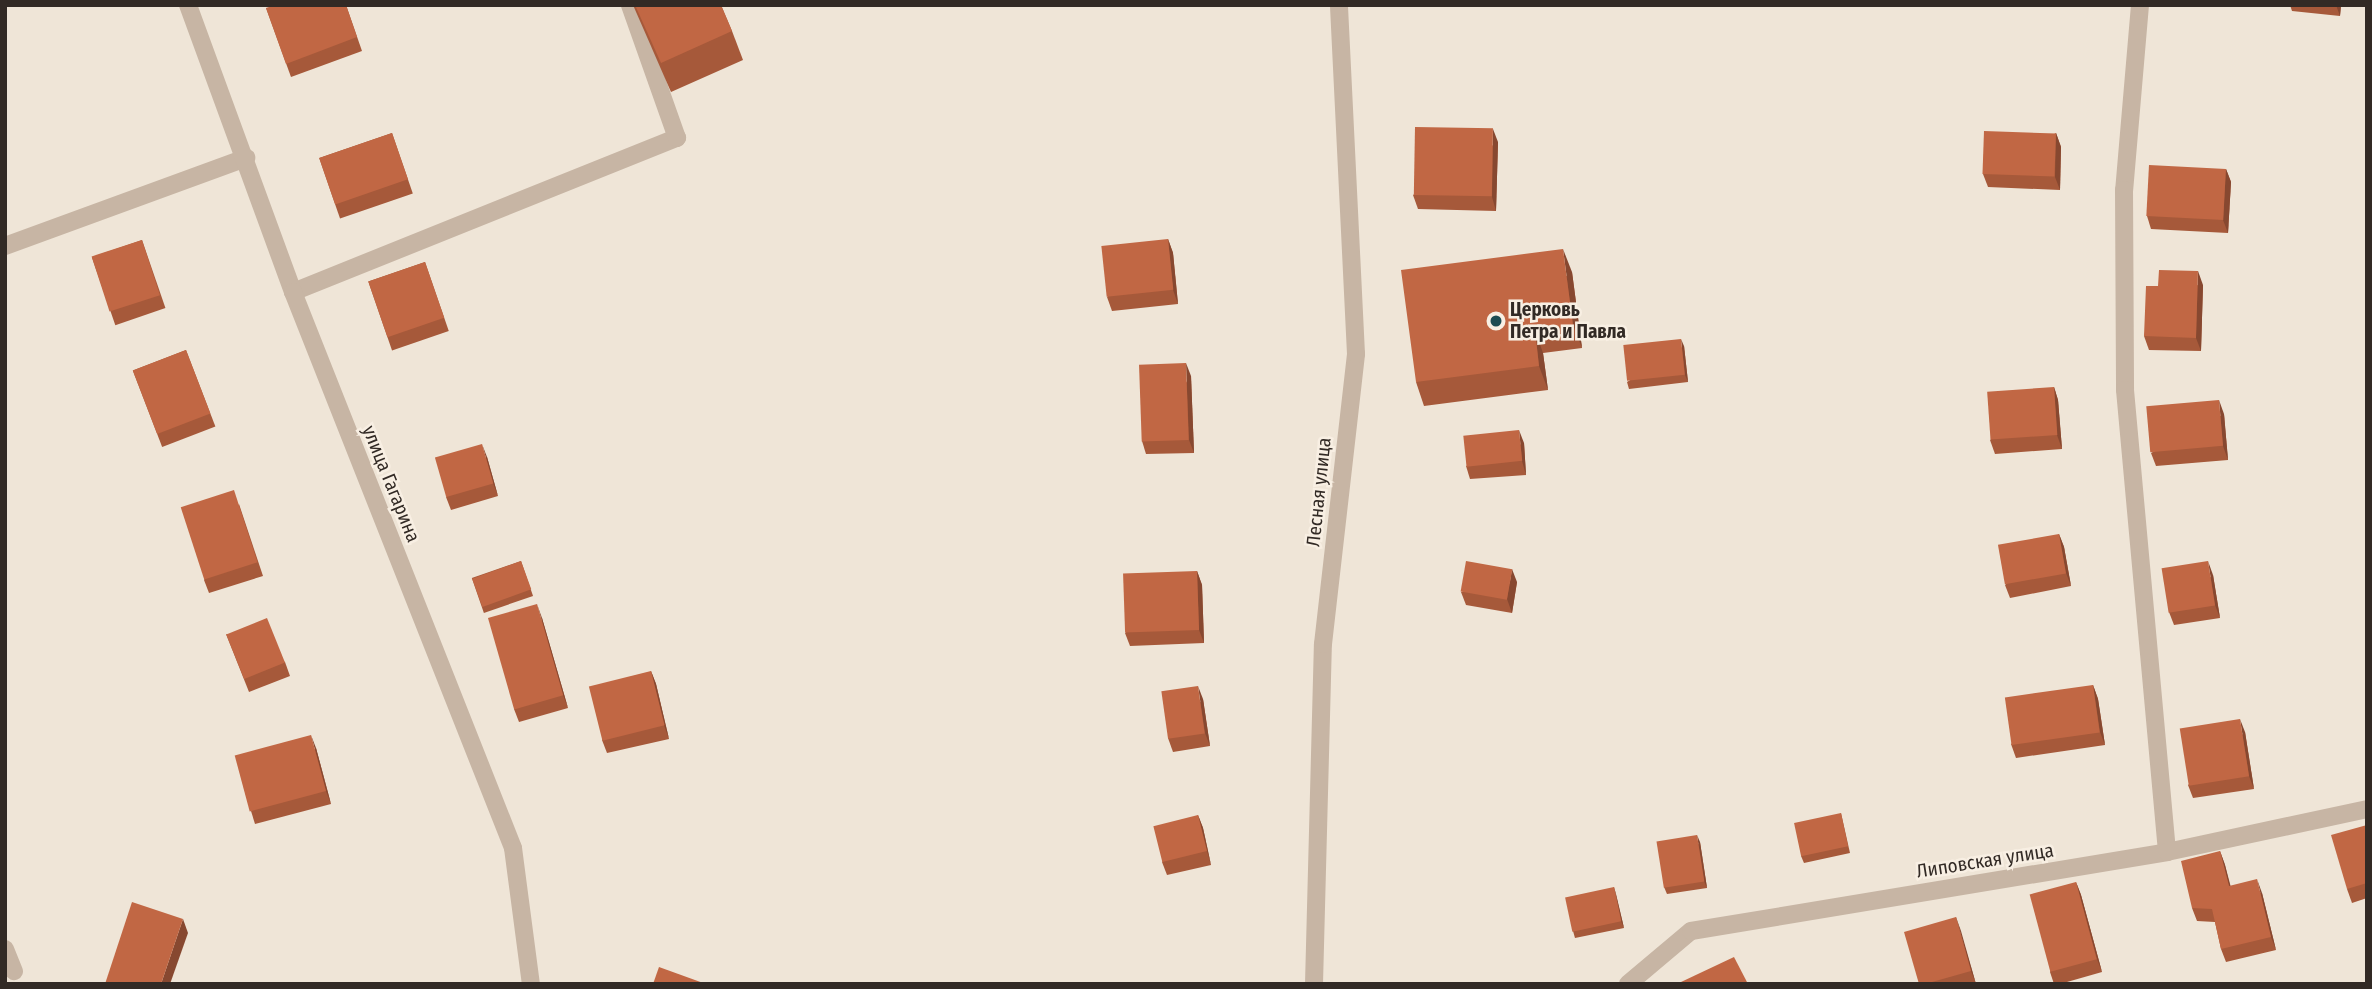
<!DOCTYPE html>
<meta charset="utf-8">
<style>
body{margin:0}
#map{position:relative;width:2372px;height:989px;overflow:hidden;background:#efe5d7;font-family:"Fira Sans Condensed",sans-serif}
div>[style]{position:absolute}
.service>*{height:18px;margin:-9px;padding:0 9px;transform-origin:9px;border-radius:9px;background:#c7b5a4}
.minor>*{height:18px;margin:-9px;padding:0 9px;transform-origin:9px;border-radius:9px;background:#c7b5a4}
.tertiary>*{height:18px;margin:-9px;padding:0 9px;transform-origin:9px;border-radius:9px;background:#c7b5a4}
.wall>*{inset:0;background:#a6593a;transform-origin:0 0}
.shaded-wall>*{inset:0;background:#874830}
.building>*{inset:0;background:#c16744;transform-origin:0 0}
.dots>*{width:19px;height:19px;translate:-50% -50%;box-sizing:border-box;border:4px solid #f8efe3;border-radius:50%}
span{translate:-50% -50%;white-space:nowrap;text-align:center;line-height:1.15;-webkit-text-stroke:5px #f8efe3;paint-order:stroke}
.poi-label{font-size:19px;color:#322a25;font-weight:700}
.left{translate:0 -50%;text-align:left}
.street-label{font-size:19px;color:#322a25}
.frame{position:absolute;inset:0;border:7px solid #322a25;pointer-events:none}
</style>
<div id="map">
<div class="service">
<i style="left:5px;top:246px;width:257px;rotate:-20.1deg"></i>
<i style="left:293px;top:292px;width:414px;rotate:-21.9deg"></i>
<i style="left:677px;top:138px;width:141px;rotate:-109.5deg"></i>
<i style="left:5px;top:949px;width:24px;rotate:68deg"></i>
</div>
<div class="minor">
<i style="left:2140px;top:5px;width:186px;rotate:94.9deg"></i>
<i style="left:2124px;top:190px;width:200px;rotate:89.7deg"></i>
<i style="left:2125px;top:390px;width:464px;rotate:84.8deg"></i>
<i style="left:1314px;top:984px;width:340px;rotate:-88.5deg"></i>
<i style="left:1323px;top:644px;width:292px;rotate:-83.5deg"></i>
<i style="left:1356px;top:354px;width:349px;rotate:-92.8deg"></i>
<i style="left:1628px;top:984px;width:82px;rotate:-40.1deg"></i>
<i style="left:1691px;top:931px;width:483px;rotate:-9.4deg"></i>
<i style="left:2167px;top:852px;width:205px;rotate:-12.1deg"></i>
</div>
<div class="tertiary">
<i style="left:188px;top:5px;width:306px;rotate:69.9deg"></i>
<i style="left:293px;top:292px;width:598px;rotate:68.41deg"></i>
<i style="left:513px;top:848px;width:137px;rotate:82.5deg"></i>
</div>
<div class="wall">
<i style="clip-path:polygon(346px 5px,362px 51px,291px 77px,266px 8px)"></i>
<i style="clip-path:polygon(633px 5px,721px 5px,732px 31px,743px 60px,671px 92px)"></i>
<i style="clip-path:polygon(2290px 5px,2341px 5px,2340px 16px,2292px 11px)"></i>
<i style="left:392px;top:133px;width:64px;height:77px;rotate:71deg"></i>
<i style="clip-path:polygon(2056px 133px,2061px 147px,2060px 190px,1988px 187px,1983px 174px)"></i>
<i style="clip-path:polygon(1498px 142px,1496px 211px,1418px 209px,1413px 195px)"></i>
<i style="clip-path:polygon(2226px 169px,2231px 182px,2228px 233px,2151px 229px,2147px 216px)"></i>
<i style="clip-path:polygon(1168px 239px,1173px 253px,1178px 304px,1112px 311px,1107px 297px)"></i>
<i style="left:142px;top:240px;width:72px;height:53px;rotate:71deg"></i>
<i style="left:425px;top:262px;width:73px;height:60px;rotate:71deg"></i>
<i style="clip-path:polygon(1572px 272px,1582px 348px,1543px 353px,1548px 390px,1424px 406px,1416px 382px)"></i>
<i style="clip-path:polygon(2203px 285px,2201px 351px,2149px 350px,2144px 336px,2158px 286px)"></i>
<i style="clip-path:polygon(1684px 346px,1688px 382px,1629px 389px,1627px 382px)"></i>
<i style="left:186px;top:350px;width:82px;height:57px;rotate:69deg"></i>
<i style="clip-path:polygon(1191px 376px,1194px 453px,1146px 454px,1142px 441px)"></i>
<i style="clip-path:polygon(2054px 387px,2058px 400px,2062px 449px,1995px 454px,1990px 440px)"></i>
<i style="clip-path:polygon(2224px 414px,2228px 460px,2156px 466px,2151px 453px)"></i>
<i style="clip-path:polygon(1524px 443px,1526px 475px,1470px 479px,1466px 466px)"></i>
<i style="clip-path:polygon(487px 457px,498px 496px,451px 510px,446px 497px)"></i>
<i style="clip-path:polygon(239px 504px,263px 576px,209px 593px,204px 580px)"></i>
<i style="clip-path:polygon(2059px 534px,2064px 547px,2071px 586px,2010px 598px,2005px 585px)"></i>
<i style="left:521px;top:561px;width:37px;height:52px;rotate:71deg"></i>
<i style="clip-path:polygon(1197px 571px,1202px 585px,1204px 643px,1130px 646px,1125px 633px)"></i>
<i style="clip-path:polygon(2213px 575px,2220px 618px,2174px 625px,2169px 612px)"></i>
<i style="clip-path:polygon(1517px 582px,1512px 613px,1466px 605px,1461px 592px)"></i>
<i style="clip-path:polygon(542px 618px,568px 708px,519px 722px,514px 709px)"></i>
<i style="clip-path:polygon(226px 634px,285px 662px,290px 676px,249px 692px)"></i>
<i style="clip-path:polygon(651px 671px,656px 684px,669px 739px,607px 753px,602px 740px)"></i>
<i style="clip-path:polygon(2093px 685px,2098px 699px,2105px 745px,2016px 758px,2011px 744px)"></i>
<i style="clip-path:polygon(1203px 699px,1210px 746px,1173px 752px,1168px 738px)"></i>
<i style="clip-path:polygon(2245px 732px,2254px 789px,2193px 798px,2188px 785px)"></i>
<i style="clip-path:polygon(316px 748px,331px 804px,255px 824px,251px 811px)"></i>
<i style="clip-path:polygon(1841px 813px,1850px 853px,1804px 863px,1801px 856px)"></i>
<i style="clip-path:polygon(1198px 815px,1203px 828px,1211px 865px,1167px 875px,1162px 862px)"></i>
<i style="clip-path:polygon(2367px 825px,2367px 898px,2352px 903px,2347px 889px)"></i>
<i style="clip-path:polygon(1700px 842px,1707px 888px,1667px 894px,1664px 887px)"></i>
<i style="clip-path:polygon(2220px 851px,2225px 865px,2230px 886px,2262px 893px,2276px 950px,2226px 962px,2221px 949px,2215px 922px,2197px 921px,2192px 908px)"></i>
<i style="clip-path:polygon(2076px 882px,2081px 895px,2102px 972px,2060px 984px,2054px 984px,2050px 972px)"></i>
<i style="clip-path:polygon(1614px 887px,1624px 928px,1575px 938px,1573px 931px)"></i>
<i style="clip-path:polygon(1956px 917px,1976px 984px,1919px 984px)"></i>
</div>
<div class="shaded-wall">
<i style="clip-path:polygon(2336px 5px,2341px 5px,2340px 16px)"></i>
<i style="clip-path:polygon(1493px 129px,1498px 142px,1496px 211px,1492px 197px)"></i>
<i style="clip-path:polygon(2056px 133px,2061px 147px,2060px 190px,2055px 177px)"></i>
<i style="clip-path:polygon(2226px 169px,2231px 182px,2228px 233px,2223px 220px)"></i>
<i style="clip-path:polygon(1168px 239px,1173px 253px,1178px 304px,1173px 290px)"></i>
<i style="clip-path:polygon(1563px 249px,1572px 272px,1582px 348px,1573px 325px)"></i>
<i style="clip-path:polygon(2198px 271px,2203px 285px,2201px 351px,2196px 338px)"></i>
<i style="clip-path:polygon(1535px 330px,1543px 353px,1548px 390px,1539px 366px)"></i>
<i style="clip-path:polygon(1681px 339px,1684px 346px,1688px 382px,1685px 375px)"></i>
<i style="clip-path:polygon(1186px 363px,1191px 376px,1194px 453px,1189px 440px)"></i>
<i style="clip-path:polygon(2054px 387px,2058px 400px,2062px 449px,2057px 435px)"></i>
<i style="clip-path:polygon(2219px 400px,2224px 414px,2228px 460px,2223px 446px)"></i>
<i style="clip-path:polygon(1519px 430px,1524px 443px,1526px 475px,1522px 461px)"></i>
<i style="clip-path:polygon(482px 444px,487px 457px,498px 496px,493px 483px)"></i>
<i style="clip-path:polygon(2059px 534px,2064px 547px,2071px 586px,2066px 573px)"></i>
<i style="clip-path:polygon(2208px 561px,2213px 575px,2220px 618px,2215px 605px)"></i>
<i style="clip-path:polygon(1512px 569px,1517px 582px,1512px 613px,1507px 599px)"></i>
<i style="clip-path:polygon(1197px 571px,1202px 585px,1204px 643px,1199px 630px)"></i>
<i style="clip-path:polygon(537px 604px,542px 618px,568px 708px,563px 695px)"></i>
<i style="clip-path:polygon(651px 671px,656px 684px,669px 739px,664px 725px)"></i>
<i style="clip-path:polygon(2093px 685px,2098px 699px,2105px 745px,2100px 732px)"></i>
<i style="clip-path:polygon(1198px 686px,1203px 699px,1210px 746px,1205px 733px)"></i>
<i style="clip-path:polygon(2240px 719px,2245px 732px,2254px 789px,2249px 776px)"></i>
<i style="clip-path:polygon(311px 735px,316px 748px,331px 804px,326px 791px)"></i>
<i style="clip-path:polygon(1198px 815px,1203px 828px,1211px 865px,1207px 851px)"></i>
<i style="clip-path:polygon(1697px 835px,1700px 842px,1707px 888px,1704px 881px)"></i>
<i style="clip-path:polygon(2220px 851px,2225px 865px,2234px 899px,2229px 886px)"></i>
<i style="clip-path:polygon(2257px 879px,2262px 893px,2276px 950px,2271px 937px)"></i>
<i style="clip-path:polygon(2076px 882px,2081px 895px,2102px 972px,2097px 959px)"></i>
<i style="clip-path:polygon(1614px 887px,1616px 894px,1624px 928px,1621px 921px)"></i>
<i style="clip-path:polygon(1956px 917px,1961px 931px,1976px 984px,1971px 971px)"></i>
<i style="clip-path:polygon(183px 919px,188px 933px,170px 984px,161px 984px)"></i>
</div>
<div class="building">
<i style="clip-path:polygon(275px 5px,346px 5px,357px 37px,286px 64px,266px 8px)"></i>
<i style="clip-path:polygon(635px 5px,721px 5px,732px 31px,661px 63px)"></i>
<i style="left:1415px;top:127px;width:78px;height:68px;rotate:1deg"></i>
<i style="left:1984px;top:131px;width:72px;height:43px;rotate:2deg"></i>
<i style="left:392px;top:133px;width:49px;height:77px;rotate:71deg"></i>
<i style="left:2149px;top:165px;width:77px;height:51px;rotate:3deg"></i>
<i style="left:1168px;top:239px;width:51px;height:67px;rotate:84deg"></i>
<i style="left:142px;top:240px;width:58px;height:53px;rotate:72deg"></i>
<i style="clip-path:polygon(1563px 249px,1573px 325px,1535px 330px,1539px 366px,1416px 382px,1401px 270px)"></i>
<i style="left:425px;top:262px;width:59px;height:60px;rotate:71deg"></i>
<i style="clip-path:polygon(2159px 270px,2198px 271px,2196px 338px,2144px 336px,2146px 286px,2158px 286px)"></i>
<i style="left:1681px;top:339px;width:36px;height:58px;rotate:84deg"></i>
<i style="left:186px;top:350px;width:68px;height:57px;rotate:69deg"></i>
<i style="left:1186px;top:363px;width:77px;height:47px;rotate:88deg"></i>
<i style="left:2054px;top:387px;width:48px;height:67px;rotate:86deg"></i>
<i style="left:2219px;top:400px;width:46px;height:73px;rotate:85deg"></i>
<i style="left:1519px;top:430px;width:31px;height:56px;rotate:84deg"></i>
<i style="left:482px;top:444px;width:41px;height:49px;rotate:74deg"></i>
<i style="left:234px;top:490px;width:76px;height:56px;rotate:72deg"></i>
<i style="left:2059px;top:534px;width:40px;height:62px;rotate:80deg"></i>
<i style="left:521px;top:561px;width:30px;height:52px;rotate:70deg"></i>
<i style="left:1466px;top:561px;width:47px;height:31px;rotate:10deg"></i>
<i style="left:2208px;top:561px;width:45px;height:47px;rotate:81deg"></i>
<i style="left:1197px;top:571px;width:59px;height:74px;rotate:88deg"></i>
<i style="left:537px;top:604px;width:95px;height:51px;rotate:74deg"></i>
<i style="left:267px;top:618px;width:48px;height:44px;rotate:68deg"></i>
<i style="left:651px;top:671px;width:56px;height:64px;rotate:76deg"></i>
<i style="left:2093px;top:685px;width:48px;height:89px;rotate:82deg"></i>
<i style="left:1198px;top:686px;width:48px;height:37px;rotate:82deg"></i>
<i style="left:2240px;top:719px;width:58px;height:61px;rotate:81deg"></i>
<i style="left:311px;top:735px;width:58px;height:79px;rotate:75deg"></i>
<i style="left:1841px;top:813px;width:34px;height:48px;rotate:78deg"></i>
<i style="left:1198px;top:815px;width:37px;height:46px;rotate:76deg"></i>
<i style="clip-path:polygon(2367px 825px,2367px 883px,2347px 889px,2331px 835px)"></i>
<i style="left:1697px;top:835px;width:47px;height:41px;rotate:81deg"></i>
<i style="clip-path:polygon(2220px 851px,2229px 886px,2257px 879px,2271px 937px,2221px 949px,2212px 909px,2192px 908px,2181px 861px)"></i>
<i style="left:2076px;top:882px;width:80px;height:48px;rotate:75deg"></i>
<i style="left:1614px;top:887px;width:35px;height:50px;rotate:78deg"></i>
<i style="clip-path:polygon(132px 902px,183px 919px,161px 984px,105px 984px)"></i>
<i style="clip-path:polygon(1956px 917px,1971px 971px,1925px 984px,1919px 984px,1904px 932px)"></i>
<i style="clip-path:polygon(1734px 957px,1748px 984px,1682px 984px,1681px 982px)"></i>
<i style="clip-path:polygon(659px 967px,706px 984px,653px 984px)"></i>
</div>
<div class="dots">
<i style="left:1496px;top:321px;background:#1d4c52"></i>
</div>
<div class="poi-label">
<span class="left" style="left:1510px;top:321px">Церковь<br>Петра и Павла</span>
</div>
<div class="street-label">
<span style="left:391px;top:484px;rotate:68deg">улица Гагарина</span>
<span style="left:1319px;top:492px;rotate:-84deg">Лесная улица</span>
<span style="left:1985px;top:861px;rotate:-9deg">Липовская улица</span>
</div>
<div class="frame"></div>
</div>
